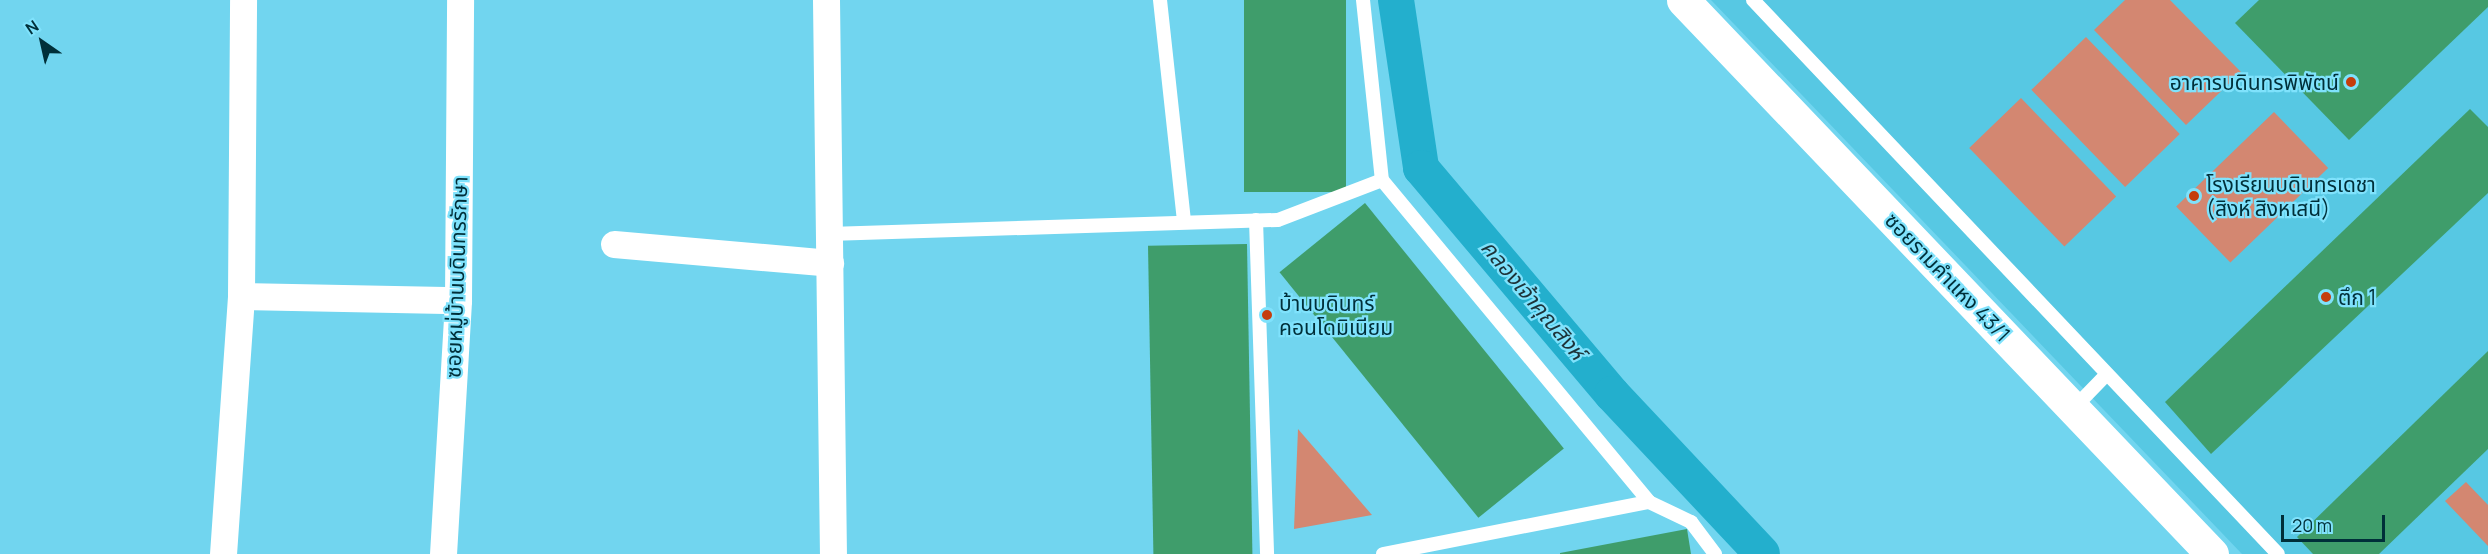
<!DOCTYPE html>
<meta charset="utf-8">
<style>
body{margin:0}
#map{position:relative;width:2488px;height:554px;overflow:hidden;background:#71d5ef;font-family:Manrope,"Noto Sans Thai",sans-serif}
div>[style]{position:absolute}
.built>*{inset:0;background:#57c8e3}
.green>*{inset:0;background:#d38771;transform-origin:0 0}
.canal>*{height:36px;margin:-18px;padding:0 18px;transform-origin:18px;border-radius:18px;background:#23afcd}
.building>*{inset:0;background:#3f9d6b;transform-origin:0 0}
.lane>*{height:14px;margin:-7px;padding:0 7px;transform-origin:7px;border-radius:7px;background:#fff}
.street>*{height:27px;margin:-13.5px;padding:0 13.5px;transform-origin:13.5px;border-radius:13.5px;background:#fff}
.secondary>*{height:33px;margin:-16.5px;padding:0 16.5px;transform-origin:16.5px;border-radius:16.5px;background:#fff}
.dots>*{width:16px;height:16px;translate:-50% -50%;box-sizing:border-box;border:3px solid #7fe2fc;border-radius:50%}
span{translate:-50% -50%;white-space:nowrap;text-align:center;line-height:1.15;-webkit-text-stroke:4.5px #7fe2fc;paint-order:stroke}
.poi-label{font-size:21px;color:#002f39}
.right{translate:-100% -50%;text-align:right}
.left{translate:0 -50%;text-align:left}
.street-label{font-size:21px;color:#002f39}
.water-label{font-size:22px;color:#1d3339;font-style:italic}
.north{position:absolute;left:12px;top:12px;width:60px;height:60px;-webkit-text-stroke:4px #7fe2fc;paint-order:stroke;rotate:326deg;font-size:16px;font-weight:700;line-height:24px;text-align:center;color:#002f39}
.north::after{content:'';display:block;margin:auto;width:21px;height:27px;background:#002f39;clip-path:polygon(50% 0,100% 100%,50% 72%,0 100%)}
.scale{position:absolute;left:2281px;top:515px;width:104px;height:27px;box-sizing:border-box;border:3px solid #002f39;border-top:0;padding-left:8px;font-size:18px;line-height:21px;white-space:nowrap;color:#002f39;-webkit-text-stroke:4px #7fe2fc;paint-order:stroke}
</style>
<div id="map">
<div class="built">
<i style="clip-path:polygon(1711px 0,2488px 0,2488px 554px,2242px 554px)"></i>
</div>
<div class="green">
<i style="clip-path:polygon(2125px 0,2170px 0,2241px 72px,2186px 125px,2094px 30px)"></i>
<i style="left:2086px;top:37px;width:135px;height:76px;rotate:46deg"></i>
<i style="left:2021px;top:98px;width:137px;height:72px;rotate:46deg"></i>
<i style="left:2274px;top:112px;width:78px;height:136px;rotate:46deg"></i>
<i style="clip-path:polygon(1298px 429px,1372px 515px,1294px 529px)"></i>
<i style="clip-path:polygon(2466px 482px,2488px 505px,2488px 546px,2445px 501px)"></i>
</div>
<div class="canal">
<i style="left:1396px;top:0;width:170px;rotate:81.5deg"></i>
<i style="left:1421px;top:168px;width:296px;rotate:49.8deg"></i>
<i style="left:1612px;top:394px;width:219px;rotate:46.8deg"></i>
</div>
<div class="building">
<i style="left:1244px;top:0;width:102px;height:192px"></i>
<i style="clip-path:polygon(2259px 0,2488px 0,2488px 7px,2349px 140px,2235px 23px)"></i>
<i style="clip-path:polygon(2470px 109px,2488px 127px,2488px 193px,2211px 454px,2165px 402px)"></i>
<i style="left:1365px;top:203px;width:316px;height:110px;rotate:51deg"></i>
<i style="left:1247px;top:244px;width:310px;height:99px;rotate:89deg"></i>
<i style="clip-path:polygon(2488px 351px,2488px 449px,2379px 554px,2313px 554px,2297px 537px)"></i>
<i style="clip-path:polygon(1687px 529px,1691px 554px,1560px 554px,1560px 553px)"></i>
</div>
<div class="lane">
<i style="left:1160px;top:0;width:223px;rotate:83.8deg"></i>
<i style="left:1363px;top:0;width:181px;rotate:84deg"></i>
<i style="left:1382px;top:180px;width:418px;rotate:50.3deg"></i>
<i style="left:1753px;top:0;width:763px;rotate:46.54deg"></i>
<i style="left:1256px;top:220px;width:334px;rotate:88.1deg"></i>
<i style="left:829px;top:234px;width:449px;rotate:-1.8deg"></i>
<i style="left:1278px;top:220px;width:111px;rotate:-21deg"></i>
<i style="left:2073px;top:409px;width:47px;rotate:-45.9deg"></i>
<i style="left:1383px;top:554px;width:271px;rotate:-11.1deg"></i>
<i style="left:1649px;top:502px;width:47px;rotate:25.5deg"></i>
<i style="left:1691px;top:522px;width:40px;rotate:53deg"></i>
</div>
<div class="street">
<i style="left:826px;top:0;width:554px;rotate:89.28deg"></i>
<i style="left:614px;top:244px;width:217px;rotate:5deg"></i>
<i style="left:241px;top:296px;width:217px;rotate:1.1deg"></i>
<i style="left:223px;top:554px;width:259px;rotate:-86deg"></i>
<i style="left:241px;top:296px;width:296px;rotate:-89.6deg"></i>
<i style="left:443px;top:554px;width:254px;rotate:-86.6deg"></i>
<i style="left:458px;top:300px;width:300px;rotate:-89.6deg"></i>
</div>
<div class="secondary">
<i style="left:1683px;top:0;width:766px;rotate:46.32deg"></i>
</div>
<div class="dots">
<i style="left:2351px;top:82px;background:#c53d0c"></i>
<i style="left:2194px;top:196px;background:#c53d0c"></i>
<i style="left:2326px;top:297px;background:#c53d0c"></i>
<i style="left:1267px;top:315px;background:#c53d0c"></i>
</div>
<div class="poi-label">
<span class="right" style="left:2339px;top:82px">อาคารบดินทรพิพัตน์</span>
<span class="left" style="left:2206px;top:196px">โรงเรียนบดินทรเดชา<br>(สิงห์ สิงหเสนี)</span>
<span class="left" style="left:2338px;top:297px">ตึก 1</span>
<span class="left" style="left:1279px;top:315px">บ้านบดินทร์<br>คอนโดมิเนียม</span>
</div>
<div class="street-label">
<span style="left:456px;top:277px;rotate:-88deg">ซอยหมู่บ้านบดินทรรักษา</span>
<span style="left:1948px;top:277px;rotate:46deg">ซอยรามคำแหง 43/1</span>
</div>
<div class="water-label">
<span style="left:1533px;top:300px;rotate:50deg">คลองเจ้าคุณสิงห์</span>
</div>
<div class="north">N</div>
<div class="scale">20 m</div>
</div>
